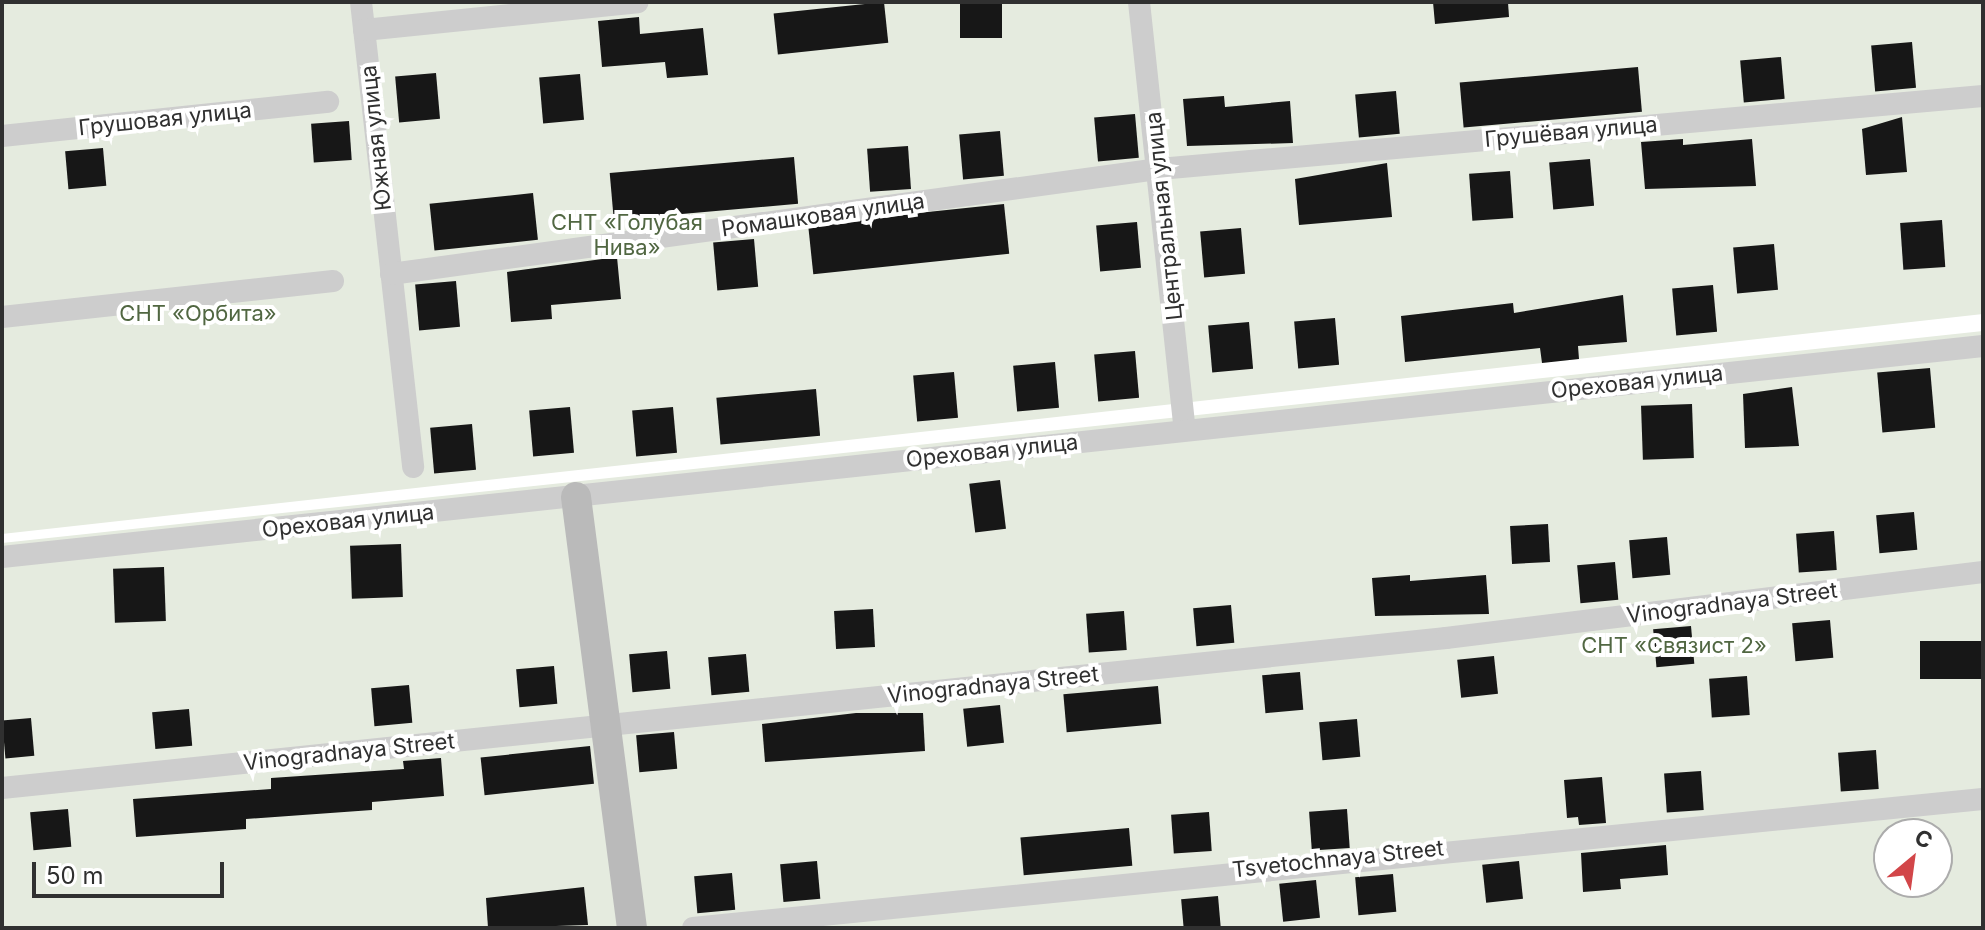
<!DOCTYPE html>
<meta charset="utf-8">
<style>
body{margin:0}
#map{position:relative;width:1985px;height:930px;overflow:hidden;background:#fff;font-family:Inter,sans-serif}
div>[style]{position:absolute}
.green>*{inset:0;background:#e5ebdf}
.building>*{inset:0;background:#171717;transform-origin:0 0}
.street>*{height:22px;margin:-11px;padding:0 11px;transform-origin:11px;border-radius:11px;background:#cdcdcd}
.secondary>*{height:30px;margin:-15px;padding:0 15px;transform-origin:15px;border-radius:15px;background:#bababa}
span{translate:-50% -50%;white-space:nowrap;text-align:center;line-height:1.15;-webkit-text-stroke:8px #fff;paint-order:stroke}
.street-label{font-size:22px;color:#303030}
.park-label{font-size:22px;color:#516742}
.frame{position:absolute;inset:0;border:4px solid #303030;pointer-events:none}
.north{position:absolute;left:1873px;top:818px;width:80px;height:80px;box-sizing:border-box;background:#fff;border:2px solid #acacac;border-radius:50%;rotate:29deg;font-size:22px;font-weight:700;line-height:32px;text-align:center;color:#303030}
.north::after{content:'';display:block;margin:auto;width:28px;height:36px;background:#d24649;clip-path:polygon(50% 0,100% 100%,50% 72%,0 100%)}
.scale{position:absolute;left:32px;top:862px;width:192px;height:36px;box-sizing:border-box;border:4px solid #303030;border-top:0;padding-left:10px;font-size:24px;line-height:28px;white-space:nowrap;color:#303030;-webkit-text-stroke:6px #fff;paint-order:stroke}
</style>
<div id="map">
<div class="green">
<i style="clip-path:polygon(2px 2px,1983px 2px,1983px 314px,2px 534px)"></i>
<i style="clip-path:polygon(evenodd,1983px 331px,1983px 928px,2px 928px,2px 543px,1983px 331px,1889px 834px,1937px 834px,1937px 882px,1889px 882px,1889px 834px)"></i>
</div>
<div class="building">
<i style="left:884px;top:2px;width:41px;height:111px;rotate:84deg"></i>
<i style="left:960px;top:2px;width:42px;height:36px"></i>
<i style="clip-path:polygon(1433px 2px,1508px 2px,1509px 17px,1435px 24px)"></i>
<i style="clip-path:polygon(639px 17px,640px 34px,703px 28px,708px 75px,667px 78px,665px 62px,602px 67px,598px 21px)"></i>
<i style="left:1912px;top:42px;width:46px;height:41px;rotate:85deg"></i>
<i style="left:1781px;top:57px;width:42px;height:41px;rotate:85deg"></i>
<i style="left:1638px;top:67px;width:45px;height:179px;rotate:85deg"></i>
<i style="left:436px;top:73px;width:46px;height:41px;rotate:85deg"></i>
<i style="left:580px;top:74px;width:46px;height:41px;rotate:85deg"></i>
<i style="left:1396px;top:91px;width:43px;height:41px;rotate:85deg"></i>
<i style="clip-path:polygon(1224px 96px,1225px 107px,1290px 101px,1293px 143px,1187px 146px,1183px 99px)"></i>
<i style="left:1135px;top:114px;width:44px;height:41px;rotate:85deg"></i>
<i style="clip-path:polygon(1902px 117px,1907px 172px,1866px 175px,1862px 129px)"></i>
<i style="left:349px;top:121px;width:39px;height:38px;rotate:86deg"></i>
<i style="left:1000px;top:131px;width:45px;height:41px;rotate:85deg"></i>
<i style="clip-path:polygon(1683px 139px,1683px 145px,1752px 139px,1756px 186px,1645px 189px,1641px 142px)"></i>
<i style="left:908px;top:146px;width:43px;height:41px;rotate:86deg"></i>
<i style="left:103px;top:148px;width:38px;height:38px;rotate:85deg"></i>
<i style="left:794px;top:157px;width:47px;height:185px;rotate:85deg"></i>
<i style="left:1590px;top:159px;width:47px;height:41px;rotate:85deg"></i>
<i style="clip-path:polygon(1387px 163px,1392px 217px,1299px 225px,1295px 179px)"></i>
<i style="left:1510px;top:171px;width:47px;height:41px;rotate:86deg"></i>
<i style="left:533px;top:193px;width:47px;height:104px;rotate:84deg"></i>
<i style="left:1004px;top:204px;width:50px;height:197px;rotate:84deg"></i>
<i style="left:1942px;top:220px;width:47px;height:42px;rotate:86deg"></i>
<i style="left:1137px;top:222px;width:46px;height:41px;rotate:85deg"></i>
<i style="left:1241px;top:228px;width:46px;height:41px;rotate:85deg"></i>
<i style="left:754px;top:239px;width:48px;height:41px;rotate:85deg"></i>
<i style="left:1774px;top:244px;width:46px;height:41px;rotate:85deg"></i>
<i style="clip-path:polygon(617px 257px,621px 299px,551px 305px,552px 319px,511px 322px,507px 272px)"></i>
<i style="left:456px;top:281px;width:46px;height:41px;rotate:85deg"></i>
<i style="left:1713px;top:285px;width:47px;height:41px;rotate:85deg"></i>
<i style="clip-path:polygon(1623px 295px,1627px 342px,1578px 346px,1579px 359px,1542px 363px,1540px 348px,1405px 362px,1401px 316px,1513px 303px,1514px 313px)"></i>
<i style="left:1335px;top:318px;width:47px;height:41px;rotate:85deg"></i>
<i style="left:1249px;top:322px;width:47px;height:41px;rotate:85deg"></i>
<i style="left:1135px;top:351px;width:47px;height:41px;rotate:85deg"></i>
<i style="left:1055px;top:362px;width:46px;height:42px;rotate:85deg"></i>
<i style="left:1930px;top:368px;width:60px;height:53px;rotate:85deg"></i>
<i style="left:954px;top:372px;width:46px;height:41px;rotate:85deg"></i>
<i style="clip-path:polygon(1792px 387px,1799px 446px,1745px 448px,1743px 394px)"></i>
<i style="left:816px;top:389px;width:47px;height:100px;rotate:85deg"></i>
<i style="left:1692px;top:404px;width:54px;height:51px;rotate:88deg"></i>
<i style="left:570px;top:407px;width:46px;height:41px;rotate:85deg"></i>
<i style="left:673px;top:407px;width:46px;height:41px;rotate:85deg"></i>
<i style="left:472px;top:424px;width:46px;height:42px;rotate:85deg"></i>
<i style="left:1000px;top:480px;width:49px;height:31px;rotate:83deg"></i>
<i style="left:1914px;top:512px;width:38px;height:38px;rotate:85deg"></i>
<i style="left:1548px;top:524px;width:38px;height:38px;rotate:87deg"></i>
<i style="left:1834px;top:531px;width:39px;height:38px;rotate:86deg"></i>
<i style="left:1667px;top:537px;width:38px;height:38px;rotate:85deg"></i>
<i style="left:401px;top:544px;width:53px;height:51px;rotate:88deg"></i>
<i style="left:1615px;top:562px;width:38px;height:38px;rotate:85deg"></i>
<i style="left:164px;top:567px;width:54px;height:51px;rotate:88deg"></i>
<i style="clip-path:polygon(1410px 575px,1410px 581px,1486px 575px,1489px 614px,1375px 616px,1372px 578px)"></i>
<i style="left:1231px;top:605px;width:38px;height:38px;rotate:85deg"></i>
<i style="left:873px;top:609px;width:38px;height:39px;rotate:87deg"></i>
<i style="left:1124px;top:611px;width:39px;height:38px;rotate:86deg"></i>
<i style="left:1830px;top:620px;width:38px;height:38px;rotate:85deg"></i>
<i style="left:1691px;top:626px;width:38px;height:38px;rotate:85deg"></i>
<i style="left:1983px;top:641px;width:38px;height:63px;rotate:90deg"></i>
<i style="left:667px;top:651px;width:38px;height:38px;rotate:85deg"></i>
<i style="left:746px;top:654px;width:38px;height:38px;rotate:85deg"></i>
<i style="left:1494px;top:656px;width:38px;height:37px;rotate:84deg"></i>
<i style="left:554px;top:666px;width:38px;height:38px;rotate:85deg"></i>
<i style="left:1300px;top:672px;width:38px;height:38px;rotate:85deg"></i>
<i style="left:1747px;top:676px;width:39px;height:38px;rotate:86deg"></i>
<i style="left:409px;top:685px;width:38px;height:38px;rotate:85deg"></i>
<i style="left:1158px;top:686px;width:38px;height:95px;rotate:85deg"></i>
<i style="left:1000px;top:705px;width:38px;height:37px;rotate:84deg"></i>
<i style="left:189px;top:709px;width:37px;height:37px;rotate:85deg"></i>
<i style="clip-path:polygon(856px 713px,923px 713px,925px 751px,765px 762px,762px 724px)"></i>
<i style="left:31px;top:718px;width:38px;height:29px;rotate:85deg"></i>
<i style="left:1357px;top:719px;width:38px;height:38px;rotate:85deg"></i>
<i style="left:674px;top:732px;width:37px;height:38px;rotate:85deg"></i>
<i style="left:590px;top:746px;width:38px;height:110px;rotate:84deg"></i>
<i style="left:1876px;top:750px;width:39px;height:38px;rotate:86deg"></i>
<i style="clip-path:polygon(441px 758px,444px 796px,372px 802px,372px 810px,246px 819px,246px 829px,136px 837px,133px 799px,271px 789px,271px 778px,404px 769px,403px 761px)"></i>
<i style="left:1701px;top:771px;width:39px;height:37px;rotate:86deg"></i>
<i style="clip-path:polygon(1602px 777px,1606px 823px,1579px 825px,1578px 817px,1567px 818px,1564px 780px)"></i>
<i style="left:68px;top:809px;width:38px;height:38px;rotate:85deg"></i>
<i style="left:1347px;top:809px;width:39px;height:38px;rotate:86deg"></i>
<i style="left:1209px;top:812px;width:39px;height:38px;rotate:86deg"></i>
<i style="left:1129px;top:828px;width:38px;height:109px;rotate:85deg"></i>
<i style="clip-path:polygon(1666px 845px,1668px 875px,1620px 879px,1621px 889px,1583px 892px,1581px 853px)"></i>
<i style="left:817px;top:861px;width:38px;height:37px;rotate:85deg"></i>
<i style="left:1519px;top:861px;width:38px;height:37px;rotate:84deg"></i>
<i style="left:732px;top:873px;width:37px;height:38px;rotate:85deg"></i>
<i style="left:1393px;top:874px;width:38px;height:38px;rotate:85deg"></i>
<i style="left:1316px;top:880px;width:38px;height:37px;rotate:84deg"></i>
<i style="clip-path:polygon(584px 887px,588px 925px,488px 928px,486px 898px)"></i>
<i style="left:1218px;top:896px;width:32px;height:37px;rotate:85deg"></i>
</div>
<div class="street">
<i style="left:361px;top:2px;width:468px;rotate:83.6deg"></i>
<i style="left:1139px;top:2px;width:430px;rotate:83.9deg"></i>
<i style="left:364px;top:30px;width:275px;rotate:-5.8deg"></i>
<i style="left:2px;top:136px;width:328px;rotate:-6deg"></i>
<i style="left:391px;top:274px;width:775px;rotate:-7.79deg"></i>
<i style="left:1159px;top:169px;width:827px;rotate:-5.06deg"></i>
<i style="left:2px;top:317px;width:333px;rotate:-6.2deg"></i>
<i style="left:2px;top:557px;width:1992px;rotate:-6.08deg"></i>
<i style="left:2px;top:788px;width:1452px;rotate:-5.93deg"></i>
<i style="left:1446px;top:638px;width:541px;rotate:-7.01deg"></i>
<i style="left:693px;top:928px;width:1296px;rotate:-5.71deg"></i>
</div>
<div class="secondary">
<i style="left:576px;top:497px;width:435px;rotate:82.6deg"></i>
</div>
<div class="street-label">
<span style="left:165px;top:119px;rotate:-6deg">Грушовая улица</span>
<span style="left:1571px;top:132px;rotate:-5deg">Грушёвая улица</span>
<span style="left:376px;top:138px;rotate:-96deg">Южная улица</span>
<span style="left:823px;top:215px;rotate:-8deg">Ромашковая улица</span>
<span style="left:1164px;top:216px;rotate:-96deg">Центральная улица</span>
<span style="left:1637px;top:382px;rotate:-6deg">Ореховая улица</span>
<span style="left:992px;top:451px;rotate:-6deg">Ореховая улица</span>
<span style="left:348px;top:521px;rotate:-6deg">Ореховая улица</span>
<span style="left:1732px;top:603px;rotate:-7deg">Vinogradnaya Street</span>
<span style="left:993px;top:685px;rotate:-6deg">Vinogradnaya Street</span>
<span style="left:349px;top:752px;rotate:-6deg">Vinogradnaya Street</span>
<span style="left:1338px;top:859px;rotate:-6deg">Tsvetochnaya Street</span>
</div>
<div class="park-label">
<span style="left:627px;top:235px">СНТ «Голубая<br>Нива»</span>
<span style="left:198px;top:314px">СНТ «Орбита»</span>
<span style="left:1674px;top:646px">СНТ «Связист 2»</span>
</div>
<div class="frame"></div>
<div class="north">С</div>
<div class="scale">50 m</div>
</div>
